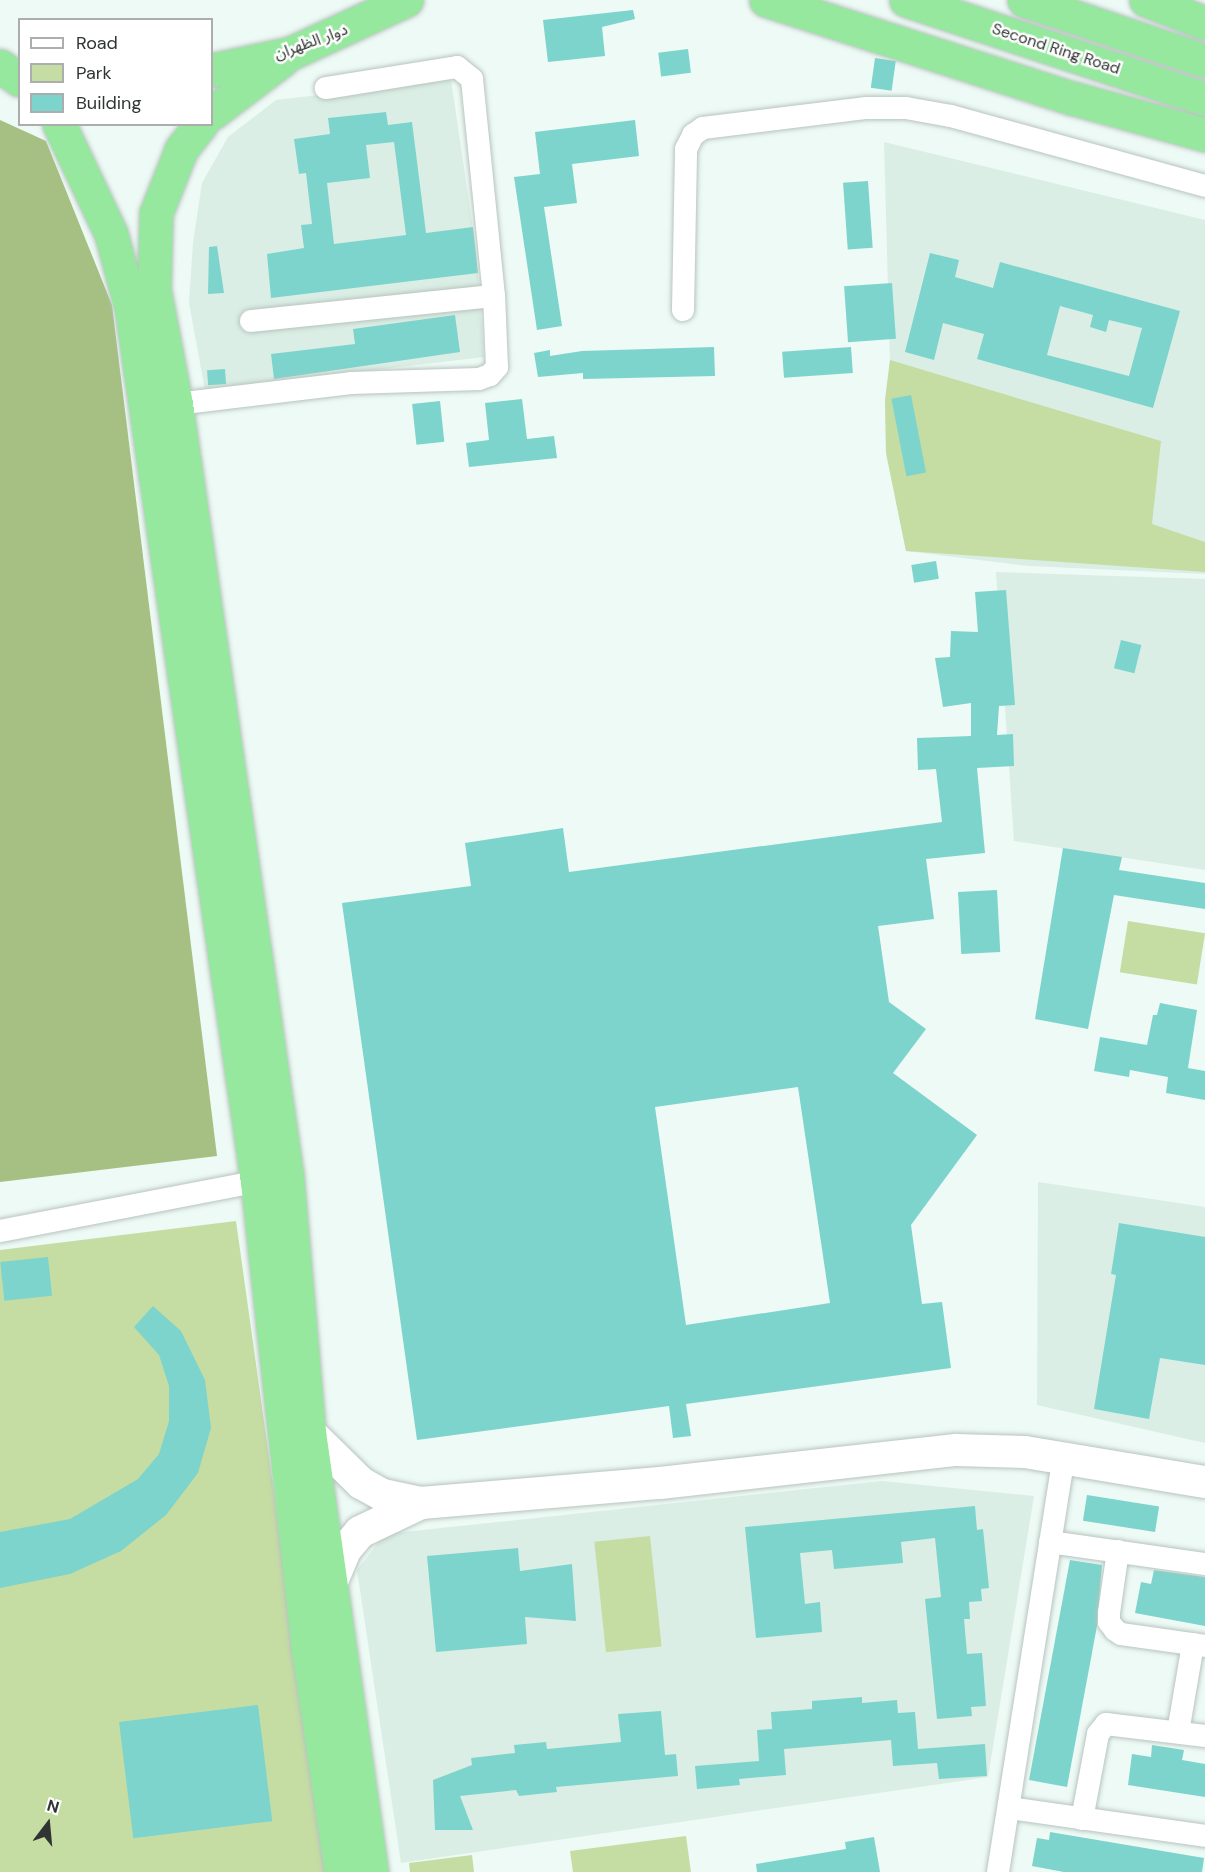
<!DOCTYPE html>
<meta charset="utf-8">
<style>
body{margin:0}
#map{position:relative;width:1205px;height:1872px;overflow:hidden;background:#edfaf5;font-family:"DM Sans","Noto Sans Arabic",sans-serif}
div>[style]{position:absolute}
.built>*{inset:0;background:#daeee5}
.green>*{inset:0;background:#c5dda3;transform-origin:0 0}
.forest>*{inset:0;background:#a6bf83}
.building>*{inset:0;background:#7dd4cc;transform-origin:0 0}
.roads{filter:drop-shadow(0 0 2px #b8c4bf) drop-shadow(0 0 2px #b8c4bf)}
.street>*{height:22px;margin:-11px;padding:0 11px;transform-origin:11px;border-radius:11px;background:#fff}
.secondary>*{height:32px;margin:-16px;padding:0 16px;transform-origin:16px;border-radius:16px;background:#fff}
.highway>*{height:33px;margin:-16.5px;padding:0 16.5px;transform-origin:16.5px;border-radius:16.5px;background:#96e89e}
span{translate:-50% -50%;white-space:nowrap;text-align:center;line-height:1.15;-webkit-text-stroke:5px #fff;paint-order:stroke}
.street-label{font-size:16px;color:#303533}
.legend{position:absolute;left:18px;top:18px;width:195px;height:108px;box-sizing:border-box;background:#fff;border:2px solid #acaead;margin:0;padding:8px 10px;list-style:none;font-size:18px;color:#303533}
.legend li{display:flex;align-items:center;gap:12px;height:30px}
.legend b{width:30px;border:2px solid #acaead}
.north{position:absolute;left:18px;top:1794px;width:60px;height:60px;-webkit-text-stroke:4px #fff;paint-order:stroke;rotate:16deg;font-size:16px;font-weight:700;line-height:24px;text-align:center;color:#303533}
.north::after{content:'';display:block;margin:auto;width:21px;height:27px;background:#303533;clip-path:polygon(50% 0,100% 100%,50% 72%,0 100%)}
</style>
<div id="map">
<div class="built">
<i style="clip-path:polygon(451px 80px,476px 249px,484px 357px,205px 390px,189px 303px,193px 243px,202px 183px,228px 137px,276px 100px)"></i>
<i style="clip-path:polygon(884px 142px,1205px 220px,1205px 574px,1029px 566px,906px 551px,886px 453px,885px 400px,890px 360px)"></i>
<i style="clip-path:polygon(996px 572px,1205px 579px,1205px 870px,1014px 841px)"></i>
<i style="clip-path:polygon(1038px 1182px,1205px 1207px,1205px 1443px,1037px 1405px)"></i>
<i style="clip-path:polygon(882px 1481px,1034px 1496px,988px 1777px,401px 1863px,357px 1570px,385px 1534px)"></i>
</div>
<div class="green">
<i style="clip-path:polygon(890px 360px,1161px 441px,1152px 524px,1205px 542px,1205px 572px,906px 551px,886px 453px,885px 400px)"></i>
<i style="left:1128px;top:921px;width:78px;height:52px;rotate:9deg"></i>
<i style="clip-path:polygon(236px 1221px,327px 1872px,0 1872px,0 1250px)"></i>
<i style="left:650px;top:1536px;width:111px;height:56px;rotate:84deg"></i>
<i style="clip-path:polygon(686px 1836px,691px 1872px,573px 1872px,570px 1851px)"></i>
<i style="clip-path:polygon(472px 1855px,474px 1872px,410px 1872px,409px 1863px)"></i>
</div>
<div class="forest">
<i style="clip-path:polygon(0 120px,46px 141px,112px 305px,217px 1156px,0 1182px)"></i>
</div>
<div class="building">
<i style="clip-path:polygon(633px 10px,635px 19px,602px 27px,605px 56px,548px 62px,543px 20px)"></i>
<i style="left:688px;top:49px;width:24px;height:30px;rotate:83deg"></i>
<i style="left:875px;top:58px;width:21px;height:30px;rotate:8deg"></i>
<i style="clip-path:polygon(evenodd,386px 112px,388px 125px,412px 122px,426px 233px,473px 227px,478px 273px,271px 298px,267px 254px,304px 248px,301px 225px,312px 224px,306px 173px,299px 174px,294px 139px,330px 134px,328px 118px,386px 112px,394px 142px,406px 235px,334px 244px,327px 183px,370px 178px,366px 145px,394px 142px)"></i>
<i style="clip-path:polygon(635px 120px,639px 156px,572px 164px,577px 203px,544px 207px,562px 326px,537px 330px,514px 177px,540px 174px,535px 132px)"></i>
<i style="left:868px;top:181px;width:67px;height:25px;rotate:86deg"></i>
<i style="clip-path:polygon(217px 246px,224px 293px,208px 294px,209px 247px)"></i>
<i style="clip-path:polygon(evenodd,930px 253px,959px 260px,955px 277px,993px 288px,1000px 262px,1180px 311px,1153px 408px,977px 359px,984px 334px,943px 323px,934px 360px,905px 352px,930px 253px,1060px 306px,1093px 315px,1090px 327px,1106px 332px,1109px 320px,1142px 328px,1129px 376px,1047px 355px,1060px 306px)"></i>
<i style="left:892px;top:283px;width:56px;height:48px;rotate:86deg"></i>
<i style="clip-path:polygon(455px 315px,460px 352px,274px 379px,271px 354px,355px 344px,353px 329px)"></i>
<i style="clip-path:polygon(714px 347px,715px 376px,583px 379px,583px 373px,538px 377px,534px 353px,550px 350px,550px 356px,582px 351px)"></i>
<i style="left:851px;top:347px;width:26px;height:69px;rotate:86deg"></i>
<i style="left:225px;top:369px;width:15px;height:18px;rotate:86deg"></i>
<i style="left:911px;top:395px;width:79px;height:20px;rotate:79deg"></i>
<i style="clip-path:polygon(522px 399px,527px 439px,554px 436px,557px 458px,469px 467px,466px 443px,489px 440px,485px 403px)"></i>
<i style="left:440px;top:401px;width:41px;height:28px;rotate:84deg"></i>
<i style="left:936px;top:561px;width:18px;height:25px;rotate:81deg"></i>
<i style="clip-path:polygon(evenodd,1006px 590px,1015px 705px,999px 706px,997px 735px,1013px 734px,1014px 766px,977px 768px,985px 853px,926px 859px,934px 919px,878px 926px,889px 1002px,926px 1029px,893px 1073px,977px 1135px,911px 1225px,922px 1304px,942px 1302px,951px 1368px,686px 1404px,691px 1436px,673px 1438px,669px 1406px,417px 1440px,342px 903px,471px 886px,465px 843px,563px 828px,569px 872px,942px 822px,936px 769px,918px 770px,917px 738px,971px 736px,971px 703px,943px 707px,935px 658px,950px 657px,951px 631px,978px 632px,975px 592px,1006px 590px,798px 1087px,830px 1303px,686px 1325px,655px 1107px,798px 1087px)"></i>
<i style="left:1121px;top:640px;width:21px;height:29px;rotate:14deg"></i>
<i style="clip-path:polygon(1063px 848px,1122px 857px,1119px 870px,1205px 883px,1205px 909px,1114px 895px,1088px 1029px,1035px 1019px)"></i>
<i style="left:997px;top:890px;width:62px;height:39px;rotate:87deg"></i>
<i style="clip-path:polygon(1160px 1003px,1197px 1010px,1188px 1068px,1205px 1071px,1205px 1100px,1166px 1093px,1168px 1077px,1130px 1070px,1129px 1077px,1094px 1071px,1100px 1037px,1147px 1045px,1153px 1015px,1157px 1015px)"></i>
<i style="clip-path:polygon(1119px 1223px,1205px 1237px,1205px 1365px,1160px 1358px,1149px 1419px,1094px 1409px,1116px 1275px,1111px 1274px)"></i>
<i style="left:48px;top:1257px;width:39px;height:48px;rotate:84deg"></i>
<i style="clip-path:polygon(153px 1306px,181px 1331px,205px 1380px,211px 1428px,198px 1473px,166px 1515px,121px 1551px,70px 1574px,0 1588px,0 1532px,70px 1519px,138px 1479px,159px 1454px,169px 1421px,169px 1386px,159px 1355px,134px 1327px)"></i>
<i style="left:1087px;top:1495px;width:73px;height:26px;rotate:9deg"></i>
<i style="clip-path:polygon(975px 1506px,977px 1530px,983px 1529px,989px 1588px,981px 1589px,982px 1601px,969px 1602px,970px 1619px,964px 1619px,967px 1654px,982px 1653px,986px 1706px,971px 1707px,972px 1716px,937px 1719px,925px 1599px,941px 1597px,935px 1538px,901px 1542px,903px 1563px,834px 1569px,832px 1550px,800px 1553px,805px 1604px,820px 1602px,822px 1632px,756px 1638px,745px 1527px)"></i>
<i style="clip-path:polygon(518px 1548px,520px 1571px,572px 1564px,576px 1621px,525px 1617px,527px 1644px,436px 1652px,427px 1556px)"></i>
<i style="clip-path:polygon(1070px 1560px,1102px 1565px,1097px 1626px,1067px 1787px,1029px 1780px)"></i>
<i style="clip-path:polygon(1154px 1570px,1205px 1577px,1205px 1626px,1135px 1613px,1141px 1582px,1151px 1584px)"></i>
<i style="clip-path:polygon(862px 1697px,862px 1703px,897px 1700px,898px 1713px,915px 1712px,918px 1749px,985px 1744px,987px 1776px,939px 1779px,937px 1763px,893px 1766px,891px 1740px,784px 1749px,786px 1775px,739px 1779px,740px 1785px,697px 1789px,695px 1766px,759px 1761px,757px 1730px,772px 1729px,771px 1712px,812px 1709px,812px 1701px)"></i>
<i style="left:258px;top:1705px;width:117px;height:140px;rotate:83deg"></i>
<i style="clip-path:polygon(661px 1711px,665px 1755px,676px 1754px,678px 1776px,556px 1787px,557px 1792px,519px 1796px,516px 1790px,460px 1796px,473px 1830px,435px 1830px,433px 1780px,472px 1765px,471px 1758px,515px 1753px,514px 1745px,546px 1742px,547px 1749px,621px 1742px,618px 1714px)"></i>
<i style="clip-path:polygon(1152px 1745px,1184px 1750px,1182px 1760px,1205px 1764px,1205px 1797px,1128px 1785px,1132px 1754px,1151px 1757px)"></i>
<i style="clip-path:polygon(1050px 1832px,1204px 1858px,1202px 1872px,1064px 1872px,1032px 1866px,1037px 1838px,1049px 1840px)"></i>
<i style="clip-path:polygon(874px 1837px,880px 1872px,757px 1872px,756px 1864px,846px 1849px,845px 1842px)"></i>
</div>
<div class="roads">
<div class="street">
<i style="left:683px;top:310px;width:161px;rotate:-88.9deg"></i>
<i style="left:686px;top:149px;width:16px;rotate:-63deg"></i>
<i style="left:693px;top:135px;width:12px;rotate:-35deg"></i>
<i style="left:703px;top:128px;width:165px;rotate:-7deg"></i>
<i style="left:867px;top:108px;width:39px"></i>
<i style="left:906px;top:108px;width:46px;rotate:10.1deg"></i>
<i style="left:951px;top:116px;width:263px;rotate:15.4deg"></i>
<i style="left:251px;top:321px;width:244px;rotate:-5.9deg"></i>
<i style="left:176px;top:404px;width:176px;rotate:-6.8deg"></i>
<i style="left:351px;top:383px;width:128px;rotate:-1.8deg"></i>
<i style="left:479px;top:379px;width:12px;rotate:-20deg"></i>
<i style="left:490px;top:375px;width:11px;rotate:-49deg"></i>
<i style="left:497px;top:367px;width:71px;rotate:-92.4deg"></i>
<i style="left:494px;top:296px;width:218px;rotate:-95.8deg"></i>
<i style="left:472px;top:79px;width:19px;rotate:-141deg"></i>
<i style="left:457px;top:67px;width:133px;rotate:170.9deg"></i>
<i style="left:0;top:1231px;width:276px;rotate:-10.9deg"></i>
<i style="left:1050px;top:1542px;width:157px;rotate:8.1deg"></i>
<i style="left:1118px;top:1551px;width:63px;rotate:98.3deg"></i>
<i style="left:1109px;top:1613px;width:9px;rotate:90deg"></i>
<i style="left:1109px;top:1622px;width:10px;rotate:53deg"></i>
<i style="left:1115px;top:1630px;width:7px;rotate:34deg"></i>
<i style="left:1121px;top:1634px;width:85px;rotate:8.1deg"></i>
<i style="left:1178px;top:1732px;width:89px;rotate:-80.3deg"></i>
<i style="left:1009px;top:1808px;width:198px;rotate:8.1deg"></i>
<i style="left:1082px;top:1819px;width:86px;rotate:-79.3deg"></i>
<i style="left:1098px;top:1734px;width:13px;rotate:-51deg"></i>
<i style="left:1106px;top:1724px;width:100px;rotate:6.9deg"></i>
<i style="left:998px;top:1872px;width:417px;rotate:-81deg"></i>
</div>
<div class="secondary">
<i style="left:309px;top:1432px;width:73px;rotate:44.4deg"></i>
<i style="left:361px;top:1483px;width:25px;rotate:29deg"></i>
<i style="left:383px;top:1495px;width:39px;rotate:12deg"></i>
<i style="left:421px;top:1503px;width:240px;rotate:-4.8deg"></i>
<i style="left:660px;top:1483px;width:298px;rotate:-6.4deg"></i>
<i style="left:956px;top:1450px;width:69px;rotate:1.7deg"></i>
<i style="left:1025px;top:1452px;width:182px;rotate:9.5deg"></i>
<i style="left:330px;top:1586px;width:39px;rotate:-67deg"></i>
<i style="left:345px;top:1550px;width:23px;rotate:-50deg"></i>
<i style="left:360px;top:1532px;width:68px;rotate:-25.4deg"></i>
</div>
<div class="highway">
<i style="left:766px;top:0;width:321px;rotate:17.8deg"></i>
<i style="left:1072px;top:98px;width:138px;rotate:15.5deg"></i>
<i style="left:906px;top:0;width:315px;rotate:18.3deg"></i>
<i style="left:1024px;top:0;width:191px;rotate:18.6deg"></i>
<i style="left:1146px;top:0;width:63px;rotate:21.3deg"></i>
<i style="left:0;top:66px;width:24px;rotate:35deg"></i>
<i style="left:212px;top:70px;width:81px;rotate:-12.1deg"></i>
<i style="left:291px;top:53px;width:127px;rotate:-24.7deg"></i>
<i style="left:212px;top:113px;width:88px;rotate:-37.1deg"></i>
<i style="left:59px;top:124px;width:122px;rotate:64.7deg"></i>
<i style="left:111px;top:234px;width:77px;rotate:74.9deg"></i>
<i style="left:131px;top:308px;width:882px;rotate:81.79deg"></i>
<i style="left:257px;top:1181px;width:471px;rotate:83.8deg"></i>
<i style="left:308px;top:1649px;width:225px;rotate:81.6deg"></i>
<i style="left:201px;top:124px;width:33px;rotate:128deg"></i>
<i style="left:181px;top:150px;width:68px;rotate:111.6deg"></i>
<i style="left:156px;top:213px;width:76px;rotate:91.5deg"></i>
<i style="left:154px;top:289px;width:117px;rotate:79.2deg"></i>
<i style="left:176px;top:404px;width:780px;rotate:81.82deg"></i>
<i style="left:287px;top:1176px;width:257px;rotate:85.1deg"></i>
<i style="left:309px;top:1432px;width:444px;rotate:81.9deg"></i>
</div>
</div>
<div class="street-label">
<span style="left:311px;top:42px;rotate:-20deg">دوار الظهران</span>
<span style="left:1056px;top:49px;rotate:18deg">Second Ring Road</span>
</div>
<ul class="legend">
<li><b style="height:8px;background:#fff"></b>Road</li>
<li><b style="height:16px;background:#c5dda3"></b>Park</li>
<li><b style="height:16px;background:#7dd4cc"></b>Building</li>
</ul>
<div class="north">N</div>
</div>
